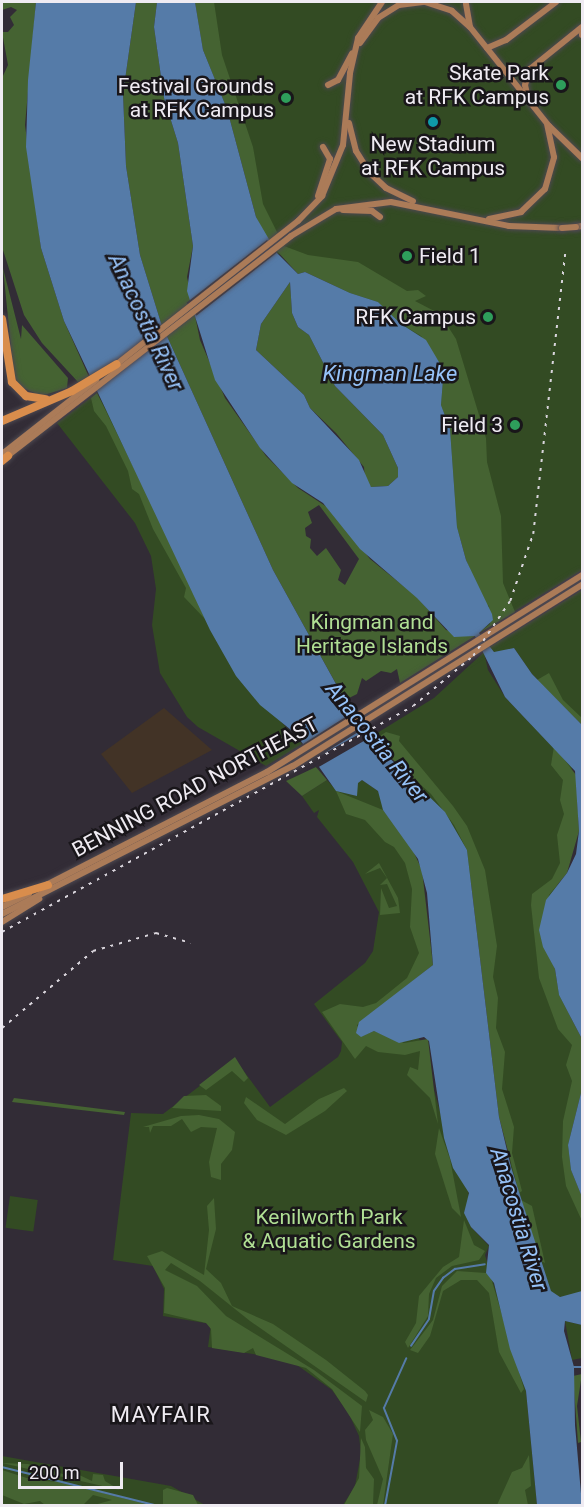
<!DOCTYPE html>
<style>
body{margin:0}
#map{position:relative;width:584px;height:1507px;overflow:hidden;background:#322c36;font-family:Roboto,sans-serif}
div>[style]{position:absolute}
.education>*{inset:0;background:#423326}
.green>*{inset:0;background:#334b23;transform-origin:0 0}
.forest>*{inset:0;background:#456332}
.water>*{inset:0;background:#557ba8}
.pier>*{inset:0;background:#322c36;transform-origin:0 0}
.stream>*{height:1.5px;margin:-0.75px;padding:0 0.75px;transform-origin:0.75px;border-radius:0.75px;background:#557ba8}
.roads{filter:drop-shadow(0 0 2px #4d4850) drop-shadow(0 0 2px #4d4850)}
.major>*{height:6px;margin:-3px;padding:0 3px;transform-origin:3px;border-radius:3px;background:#ab7b58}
.highway>*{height:8px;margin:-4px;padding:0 4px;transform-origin:4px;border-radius:4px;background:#d98d4c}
.rail>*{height:1.5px;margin-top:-0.75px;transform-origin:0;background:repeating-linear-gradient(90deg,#d9d5dc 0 3px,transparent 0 9px)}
.bridges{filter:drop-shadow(0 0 2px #4d4850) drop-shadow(0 0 2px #4d4850)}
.major-bridge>*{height:6px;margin:-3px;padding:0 3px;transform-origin:3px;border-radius:3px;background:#ab7b58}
.dots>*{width:16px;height:16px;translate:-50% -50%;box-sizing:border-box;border:3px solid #19161a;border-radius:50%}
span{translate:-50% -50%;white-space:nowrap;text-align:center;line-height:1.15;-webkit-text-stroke:5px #19161a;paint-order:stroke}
.poi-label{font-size:21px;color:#efebf2}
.right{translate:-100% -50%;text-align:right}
.left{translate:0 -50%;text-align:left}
.park-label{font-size:21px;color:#b0df94}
.street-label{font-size:21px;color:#efebf2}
.water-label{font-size:22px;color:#96c2f8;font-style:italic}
.neighbourhood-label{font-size:22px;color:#efebf2;letter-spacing:1.5px}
.frame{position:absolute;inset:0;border:3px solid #efebf2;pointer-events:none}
.scale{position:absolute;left:18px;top:1462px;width:105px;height:27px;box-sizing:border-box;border:3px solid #efebf2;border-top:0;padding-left:8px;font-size:18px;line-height:21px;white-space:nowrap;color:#efebf2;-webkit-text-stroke:4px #19161a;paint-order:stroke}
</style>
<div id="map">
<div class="education">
<i style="clip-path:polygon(164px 708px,212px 750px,132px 793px,101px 754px)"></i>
</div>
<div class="green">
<i style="clip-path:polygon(195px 2px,582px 2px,582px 570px,479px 633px,493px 620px,366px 303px,277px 253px,267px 240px,227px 109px,203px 50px)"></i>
<i style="clip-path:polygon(97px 393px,272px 712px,302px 744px,266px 766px,198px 727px,187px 717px,160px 673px,152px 625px,156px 589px,151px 556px,135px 523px,57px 423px)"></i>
<i style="clip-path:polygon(582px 590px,582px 725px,532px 674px,514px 648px,496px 653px,488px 648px)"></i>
<i style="clip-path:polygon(484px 652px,488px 670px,505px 697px,572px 767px,548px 960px,580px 1042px,582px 1064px,582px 1089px,570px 1136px,571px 1170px,582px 1197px,582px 1291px,576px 1295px,560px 1297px,551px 1292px,511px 1167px,474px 888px,411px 775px,369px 738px,434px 698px)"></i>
<i style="clip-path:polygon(327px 780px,336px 790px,362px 780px,378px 791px,422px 870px,419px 1038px,458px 1174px,468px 1187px,471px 1227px,489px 1246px,485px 1255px,526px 1391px,537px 1505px,343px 1505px,355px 1486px,361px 1454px,359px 1436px,349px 1414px,332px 1390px,290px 1360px,208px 1347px,211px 1324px,163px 1316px,164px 1289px,153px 1266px,113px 1260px,131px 1113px,163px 1114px,235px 1059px,270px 1107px,338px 1057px,341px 1051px,342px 1042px,314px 1004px,365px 963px,373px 951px,379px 912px,353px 862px,317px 817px,319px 810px,314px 813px,302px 796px)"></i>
<i style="left:10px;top:1196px;width:28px;height:32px;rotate:8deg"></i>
<i style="clip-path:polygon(565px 1321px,582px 1325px,582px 1358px,572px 1360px)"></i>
<i style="clip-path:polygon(2px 1456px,171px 1486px,205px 1505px,2px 1505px)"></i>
</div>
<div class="forest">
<i style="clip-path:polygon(2px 2px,36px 2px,25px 125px,41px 248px,64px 321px,89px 377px,78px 382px,42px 343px,24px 315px,2px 247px,2px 78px,8px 65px,2px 32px,8px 32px,14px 25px,10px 17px,17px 10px,11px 7px,2px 10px)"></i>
<i style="clip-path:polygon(evenodd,136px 2px,157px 2px,154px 27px,164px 98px,178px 143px,193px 246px,187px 277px,200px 340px,225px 398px,266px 456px,298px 488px,330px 509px,370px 559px,417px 597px,446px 630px,475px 636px,400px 683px,397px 669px,391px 673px,381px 671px,366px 681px,362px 678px,357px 694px,345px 700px,273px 570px,161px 323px,140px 255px,126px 166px,123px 94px,136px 2px,319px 505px,359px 559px,345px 585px,338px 580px,341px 570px,326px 548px,317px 556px,310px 548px,311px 539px,306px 536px,305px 528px,312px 523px,308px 512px,319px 505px)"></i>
<i style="clip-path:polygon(195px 2px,214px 2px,222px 55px,253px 147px,263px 204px,284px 246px,308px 255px,358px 262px,407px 291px,418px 290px,426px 296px,415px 301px,440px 314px,456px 339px,486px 438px,487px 462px,501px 516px,503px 583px,515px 612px,479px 633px,490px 624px,489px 606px,484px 603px,466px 560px,457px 527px,450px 429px,441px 405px,443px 380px,439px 362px,421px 336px,401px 324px,378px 302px,350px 293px,305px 272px,298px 274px,267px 240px,256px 217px,227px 109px,203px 50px)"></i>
<i style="clip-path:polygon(3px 268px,21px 339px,22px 325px,68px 378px,67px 388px,41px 396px,19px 386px,14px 377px)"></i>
<i style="clip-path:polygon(290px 282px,292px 313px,298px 327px,309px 335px,335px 386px,383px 435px,398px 468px,398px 477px,388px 486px,371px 487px,365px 480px,364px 467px,336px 433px,310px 408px,304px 395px,256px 350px,261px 324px)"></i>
<i style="clip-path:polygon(97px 393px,177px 556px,205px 619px,184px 597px,186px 588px,153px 529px,139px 494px,132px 489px,128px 471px,106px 426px,94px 411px,91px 398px)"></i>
<i style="clip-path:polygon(549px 673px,563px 700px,582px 718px,582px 725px,537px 680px)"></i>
<i style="clip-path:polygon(386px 732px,400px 736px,399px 741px,453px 806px,467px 826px,485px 870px,497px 946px,493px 977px,498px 998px,496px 1028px,505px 1052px,502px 1089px,514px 1127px,512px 1153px,522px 1191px,519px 1193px,499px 1117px,467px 850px,454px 825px,431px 794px,372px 741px)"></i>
<i style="clip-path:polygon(554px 746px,576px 775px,579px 831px,567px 873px,549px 895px,541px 936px,555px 969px,559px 995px,581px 1037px,582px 1089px,568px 1145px,571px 1170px,582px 1197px,582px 1221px,566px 1186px,562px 1157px,563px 1121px,572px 1081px,566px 1065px,572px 1045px,558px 1029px,539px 978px,531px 905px,532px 894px,552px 879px,560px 863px,557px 835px,564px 814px,560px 800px,563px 780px,551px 765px)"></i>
<i style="clip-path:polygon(316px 767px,327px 780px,302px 796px,286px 781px)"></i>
<i style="clip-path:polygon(336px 791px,383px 810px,409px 842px,422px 870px,433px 965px,357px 1025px,362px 1036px,374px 1031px,404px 1043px,428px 1039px,438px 1124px,430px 1098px,407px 1075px,410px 1067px,418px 1070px,420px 1051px,405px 1055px,378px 1052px,366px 1046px,355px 1059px,322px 1012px,340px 1004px,363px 1007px,376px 1003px,407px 978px,419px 953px,410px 927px,412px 889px,405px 863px,394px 847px,385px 842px,365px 820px,346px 814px)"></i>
<i style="clip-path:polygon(379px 863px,398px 898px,400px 913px,380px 915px,381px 888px,389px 908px,397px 906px,387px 884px,380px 885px,387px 878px,380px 868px,365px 874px)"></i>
<i style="clip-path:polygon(235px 1057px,248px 1078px,244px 1082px,232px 1071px,206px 1090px,199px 1085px)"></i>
<i style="clip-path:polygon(344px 1088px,347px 1091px,325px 1111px,286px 1135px,257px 1120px,244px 1103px,246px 1097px,285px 1124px,319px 1099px)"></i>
<i style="clip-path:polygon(206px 1095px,221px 1106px,221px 1111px,172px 1108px,184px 1096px)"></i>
<i style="clip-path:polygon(14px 1098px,125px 1112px,124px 1115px,12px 1102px)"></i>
<i style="clip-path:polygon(199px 1115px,219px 1119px,235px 1132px,232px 1150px,221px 1164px,221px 1180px,211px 1177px,209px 1162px,217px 1128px,201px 1127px,191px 1132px,182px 1119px,171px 1126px,153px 1126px,150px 1133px,149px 1127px,143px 1127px,181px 1116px)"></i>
<i style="clip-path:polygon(439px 1128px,450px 1159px,461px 1217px,452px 1208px,435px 1154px)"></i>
<i style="clip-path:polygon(214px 1198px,216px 1229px,206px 1269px,221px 1283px,232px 1306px,273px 1324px,326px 1360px,365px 1391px,368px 1395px,366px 1402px,250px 1321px,200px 1281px,171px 1263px,165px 1270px,197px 1286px,226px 1316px,314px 1370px,362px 1406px,360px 1432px,332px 1389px,306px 1368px,256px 1355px,253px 1348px,244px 1353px,212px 1348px,211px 1329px,206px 1323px,164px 1313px,165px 1288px,147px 1256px,162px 1251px,204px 1275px,209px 1230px,207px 1206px)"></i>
<i style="clip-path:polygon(521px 1200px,532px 1206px,545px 1263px,539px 1260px)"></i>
<i style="clip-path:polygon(464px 1220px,474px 1245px,485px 1251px,479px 1260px,452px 1266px,436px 1278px,429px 1294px,428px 1316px,408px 1348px,405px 1342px,416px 1323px,419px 1296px,443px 1267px,459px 1257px)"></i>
<i style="clip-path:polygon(457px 1271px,486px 1273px,491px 1278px,524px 1389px,521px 1393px,499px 1352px,489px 1293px,477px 1280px,461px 1280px,443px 1291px,430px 1336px,418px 1353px,410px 1350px,433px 1320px,442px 1286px)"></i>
<i style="clip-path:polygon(582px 1374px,577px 1406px,581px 1442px,578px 1443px,573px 1376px)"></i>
<i style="clip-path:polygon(369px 1410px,383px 1417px,393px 1434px,383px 1505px,377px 1505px,383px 1479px,366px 1440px,365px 1430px,373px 1420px)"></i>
<i style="clip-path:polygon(361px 1438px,365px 1447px,366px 1468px,374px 1479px,373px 1505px,344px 1505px,359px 1478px)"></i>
<i style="clip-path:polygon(529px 1455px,531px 1486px,525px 1490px,528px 1505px,497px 1505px,512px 1472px,522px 1468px)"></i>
<i style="clip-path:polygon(2px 1463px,28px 1464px,70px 1476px,75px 1473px,92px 1481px,93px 1474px,103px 1475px,105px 1481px,120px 1490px)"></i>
<i style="clip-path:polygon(2px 1470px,33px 1480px,59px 1482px,150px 1505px,94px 1505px,112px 1500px,93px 1495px,83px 1505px,45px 1505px,40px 1501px,24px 1504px,2px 1495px)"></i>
<i style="clip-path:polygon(167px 1488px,193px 1495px,198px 1505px,163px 1504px,163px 1490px)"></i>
</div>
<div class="water">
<i style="clip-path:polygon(36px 2px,136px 2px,123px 94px,126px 166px,140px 255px,161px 323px,273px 570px,341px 693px,369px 738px,445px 812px,467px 850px,499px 1117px,511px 1167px,551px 1291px,560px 1297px,582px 1291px,582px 1325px,565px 1321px,564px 1331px,574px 1367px,575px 1425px,582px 1505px,537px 1505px,526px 1391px,510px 1349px,494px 1283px,486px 1273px,489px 1245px,471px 1227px,464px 1213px,469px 1193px,453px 1168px,444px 1138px,429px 1041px,424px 1037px,399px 1043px,374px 1031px,361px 1037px,356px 1033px,359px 1022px,433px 965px,427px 893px,418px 859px,383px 810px,378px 791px,362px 780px,358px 783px,357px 796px,336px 791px,296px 734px,260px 705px,236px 676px,210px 630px,64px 321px,41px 248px,26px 147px,28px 80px)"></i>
<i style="clip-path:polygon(evenodd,157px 2px,195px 2px,203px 50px,227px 109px,256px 217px,277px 253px,298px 274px,305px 272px,350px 293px,378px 302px,401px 324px,426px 340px,439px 362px,443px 380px,441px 405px,450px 429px,457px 527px,466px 560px,492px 614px,493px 620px,479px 633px,494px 652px,514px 648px,532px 674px,582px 725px,582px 1064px,581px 1037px,559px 995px,555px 969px,543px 947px,539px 930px,546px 900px,567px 873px,576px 854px,579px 831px,575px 771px,505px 697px,475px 636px,454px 637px,417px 598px,360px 549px,323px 503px,292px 483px,260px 448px,215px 380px,187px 291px,193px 246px,178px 143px,164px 98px,154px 27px,157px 2px,290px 282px,292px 313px,298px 327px,309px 335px,335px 386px,383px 435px,398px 468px,398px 477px,388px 486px,371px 487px,359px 460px,310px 408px,304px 395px,256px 350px,261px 324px,290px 282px)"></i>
<i style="clip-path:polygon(582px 1089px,582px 1197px,571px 1170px,568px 1145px)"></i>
</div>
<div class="pier">
<i style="left:267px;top:240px;width:16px;height:102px;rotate:52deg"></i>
<i style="clip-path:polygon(355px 711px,366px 727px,321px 755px,365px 731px,369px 738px,317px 768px,300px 746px)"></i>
</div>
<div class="stream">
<i style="left:411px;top:1346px;width:32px;rotate:-56deg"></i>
<i style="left:429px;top:1319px;width:28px;rotate:-80deg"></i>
<i style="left:434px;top:1291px;width:16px;rotate:-55deg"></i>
<i style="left:443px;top:1278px;width:15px;rotate:-37deg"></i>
<i style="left:455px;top:1269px;width:30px;rotate:-9deg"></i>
<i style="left:574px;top:1367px;width:8px"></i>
<i style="left:2px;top:1467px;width:162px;rotate:14deg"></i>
<i style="left:385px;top:1506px;width:66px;rotate:-79.5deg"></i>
<i style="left:397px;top:1441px;width:35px;rotate:-112deg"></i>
<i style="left:384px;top:1408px;width:54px;rotate:-65.8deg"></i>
</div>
<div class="roads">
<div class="major">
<i style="left:466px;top:4px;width:22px;rotate:80deg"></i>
<i style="left:582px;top:35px;width:1px;rotate:-90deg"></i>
<i style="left:360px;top:43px;width:31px;rotate:-54deg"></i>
<i style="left:378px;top:18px;width:25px;rotate:-32deg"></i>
<i style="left:399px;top:5px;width:26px;rotate:-7deg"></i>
<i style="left:425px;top:2px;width:28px;rotate:18deg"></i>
<i style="left:452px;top:11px;width:24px;rotate:42deg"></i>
<i style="left:470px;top:27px;width:127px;rotate:51.4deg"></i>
<i style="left:549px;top:126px;width:46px;rotate:44.1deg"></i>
<i style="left:487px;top:48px;width:21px;rotate:-23deg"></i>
<i style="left:506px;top:40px;width:63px;rotate:-37.2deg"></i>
<i style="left:328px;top:85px;width:11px;rotate:-27deg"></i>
<i style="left:338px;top:80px;width:30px;rotate:-62deg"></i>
<i style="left:528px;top:98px;width:13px;rotate:-103deg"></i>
<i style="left:525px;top:85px;width:17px;rotate:-73deg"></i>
<i style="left:530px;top:69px;width:67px;rotate:-38.9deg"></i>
<i style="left:349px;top:123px;width:29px;rotate:76deg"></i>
<i style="left:356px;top:151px;width:25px;rotate:58deg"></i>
<i style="left:369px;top:172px;width:23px;rotate:43deg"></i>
<i style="left:386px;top:188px;width:30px;rotate:26deg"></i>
<i style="left:318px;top:196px;width:39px;rotate:-72deg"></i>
<i style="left:330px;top:159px;width:14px;rotate:-120deg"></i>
<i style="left:343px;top:210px;width:29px;rotate:2deg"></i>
<i style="left:372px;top:211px;width:10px;rotate:37deg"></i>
<i style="left:489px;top:219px;width:33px;rotate:-12deg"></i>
<i style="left:521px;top:212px;width:33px;rotate:-44deg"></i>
<i style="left:545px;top:189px;width:33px;rotate:-74deg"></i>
<i style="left:554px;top:157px;width:33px;rotate:-102deg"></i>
<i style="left:576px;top:227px;width:6px;rotate:-9deg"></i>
<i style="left:113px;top:367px;width:236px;rotate:-38.3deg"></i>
<i style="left:298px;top:221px;width:35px;rotate:-46deg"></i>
<i style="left:322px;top:196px;width:55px;rotate:-67.6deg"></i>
<i style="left:343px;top:145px;width:72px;rotate:-84.4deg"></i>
<i style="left:350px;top:73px;width:36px;rotate:-77deg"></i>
<i style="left:358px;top:38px;width:43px;rotate:-56.3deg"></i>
<i style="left:2px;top:454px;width:120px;rotate:-38.2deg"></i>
<i style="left:5px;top:458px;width:362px;rotate:-37.8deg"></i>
<i style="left:291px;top:236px;width:52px;rotate:-31deg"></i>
<i style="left:336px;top:209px;width:55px;rotate:-7.3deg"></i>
<i style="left:391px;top:202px;width:120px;rotate:11.5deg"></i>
<i style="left:509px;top:226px;width:53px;rotate:2.2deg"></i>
<i style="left:46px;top:885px;width:248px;rotate:-27.1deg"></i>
<i style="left:267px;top:772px;width:372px;rotate:-32deg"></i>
<i style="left:2px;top:907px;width:30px;rotate:-26deg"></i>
<i style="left:2px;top:914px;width:326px;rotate:-27deg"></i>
<i style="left:293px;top:766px;width:341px;rotate:-32.1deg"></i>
<i style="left:2px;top:922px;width:44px;rotate:-31.9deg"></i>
</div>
<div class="highway">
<i style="left:2px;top:319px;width:64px;rotate:81deg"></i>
<i style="left:12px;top:382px;width:20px;rotate:45deg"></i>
<i style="left:26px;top:396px;width:20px;rotate:9deg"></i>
<i style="left:2px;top:421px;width:76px;rotate:-23.2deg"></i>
<i style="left:72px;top:391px;width:52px;rotate:-31deg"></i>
<i style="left:2px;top:461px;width:8px;rotate:-40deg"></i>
<i style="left:2px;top:899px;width:48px;rotate:-16.9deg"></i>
</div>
</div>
<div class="rail">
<i style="left:2px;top:932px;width:469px;rotate:-28.8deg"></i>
<i style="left:413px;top:706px;width:78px;rotate:-39.8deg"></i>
<i style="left:473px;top:656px;width:66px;rotate:-56.1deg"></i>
<i style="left:510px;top:601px;width:71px;rotate:-71.1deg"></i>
<i style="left:533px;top:534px;width:284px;rotate:-83.5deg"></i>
<i style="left:2px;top:1028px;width:119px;rotate:-40.2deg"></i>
<i style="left:93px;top:951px;width:66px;rotate:-15.9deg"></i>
<i style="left:156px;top:933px;width:36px;rotate:16deg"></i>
</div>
<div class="bridges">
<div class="major-bridge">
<i style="left:562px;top:228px;width:14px;rotate:-4deg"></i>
</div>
</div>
<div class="dots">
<i style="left:561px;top:85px;background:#2e9e5b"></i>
<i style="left:286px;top:98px;background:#2e9e5b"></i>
<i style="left:433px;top:122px;background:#0f9aa8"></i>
<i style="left:407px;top:256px;background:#2e9e5b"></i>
<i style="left:488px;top:317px;background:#2e9e5b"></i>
<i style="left:515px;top:425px;background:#2e9e5b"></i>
</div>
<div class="poi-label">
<span class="right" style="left:549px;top:85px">Skate Park<br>at RFK Campus</span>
<span class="right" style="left:274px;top:98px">Festival Grounds<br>at RFK Campus</span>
<span style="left:433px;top:156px">New Stadium<br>at RFK Campus</span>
<span class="left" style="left:419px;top:256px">Field 1</span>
<span class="right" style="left:476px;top:317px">RFK Campus</span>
<span class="right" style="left:503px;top:425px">Field 3</span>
</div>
<div class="park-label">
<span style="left:372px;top:634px">Kingman and<br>Heritage Islands</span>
<span style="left:329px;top:1229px">Kenilworth Park<br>&amp; Aquatic Gardens</span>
</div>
<div class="street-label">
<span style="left:195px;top:787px;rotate:-28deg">BENNING ROAD NORTHEAST</span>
</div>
<div class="water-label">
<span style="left:146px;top:322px;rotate:65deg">Anacostia River</span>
<span style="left:390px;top:374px">Kingman Lake</span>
<span style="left:377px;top:742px;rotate:51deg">Anacostia River</span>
<span style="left:519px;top:1219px;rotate:73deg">Anacostia River</span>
</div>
<div class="neighbourhood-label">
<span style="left:161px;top:1415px">MAYFAIR</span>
</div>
<div class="frame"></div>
<div class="scale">200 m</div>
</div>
